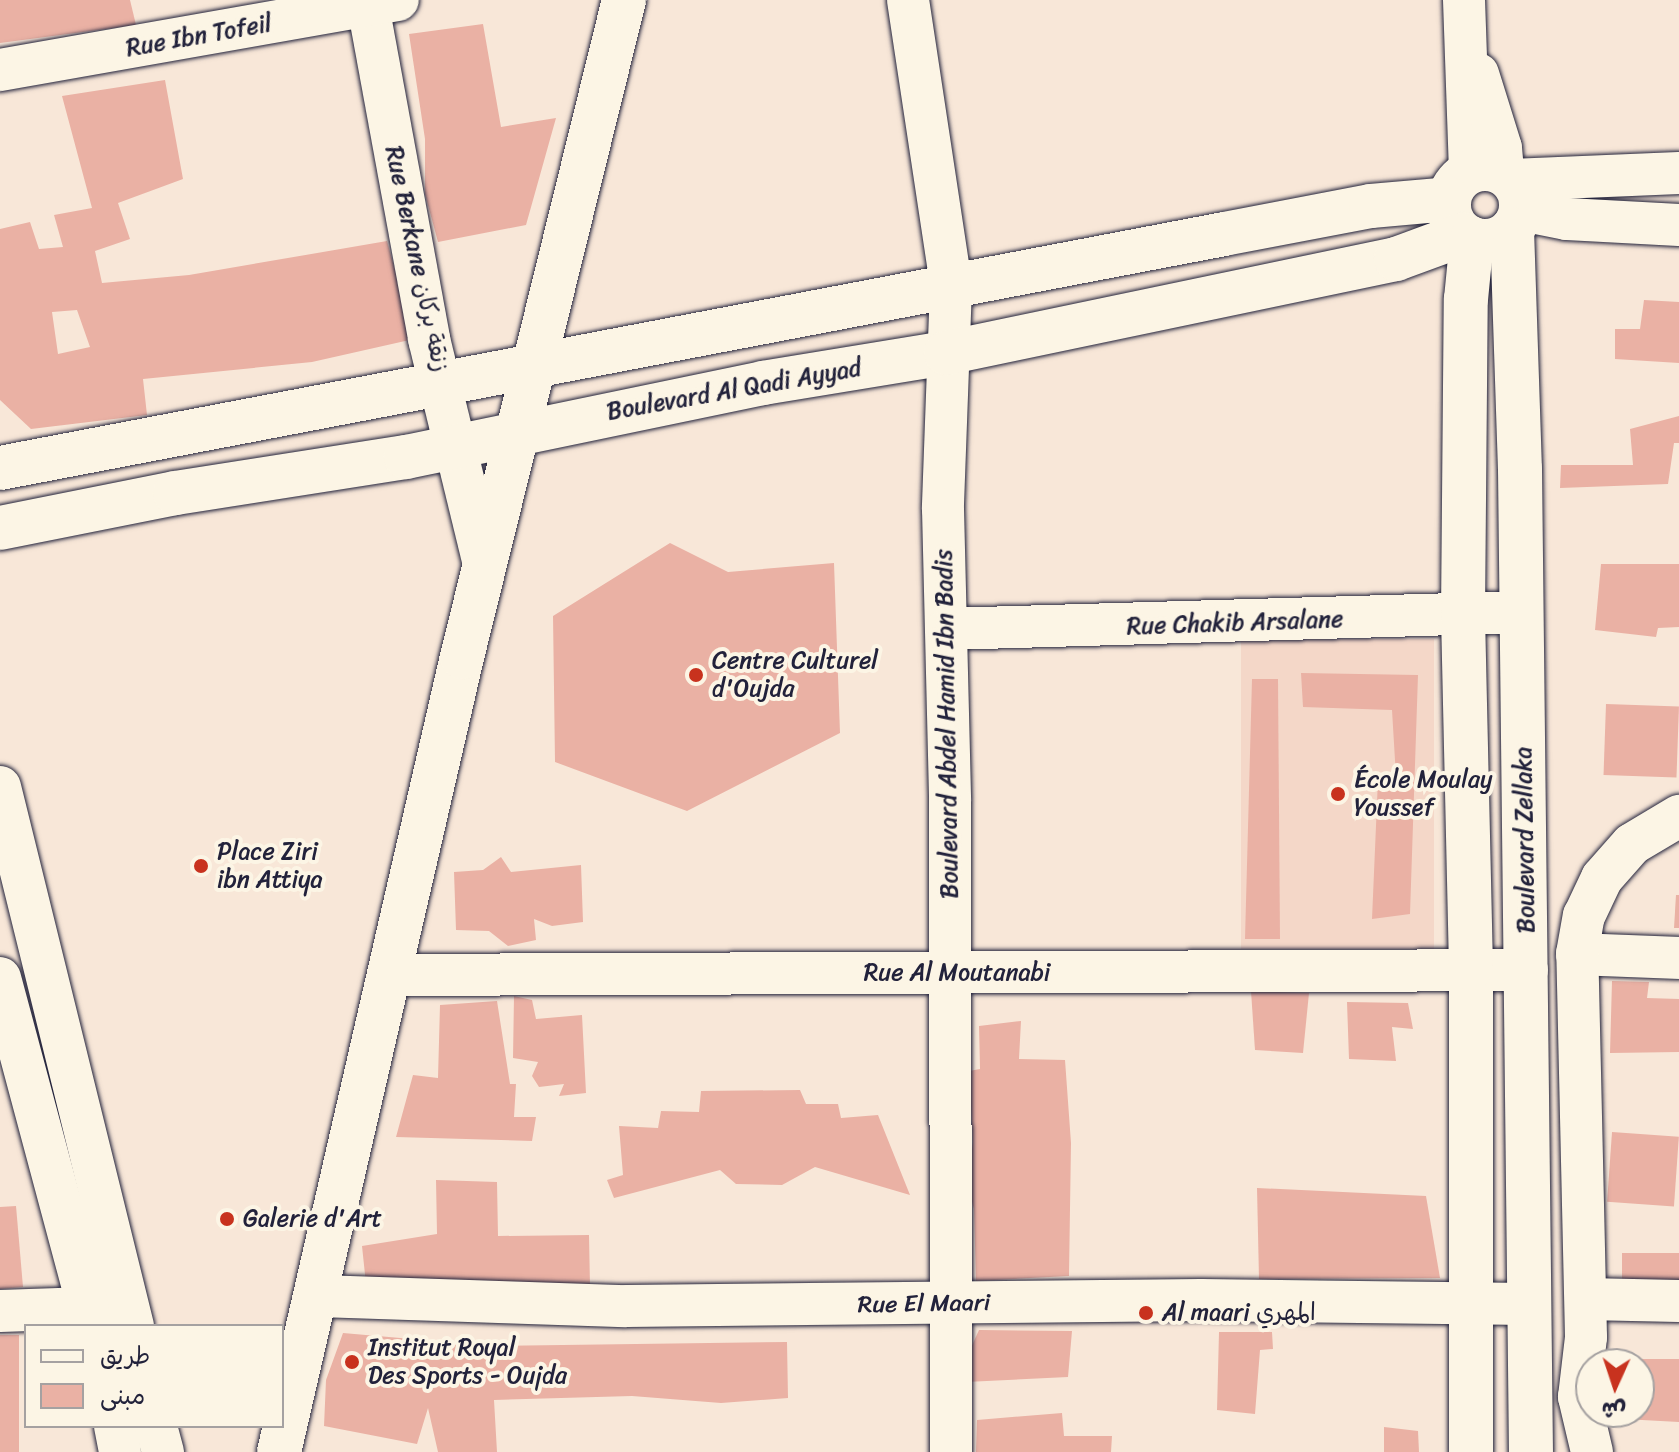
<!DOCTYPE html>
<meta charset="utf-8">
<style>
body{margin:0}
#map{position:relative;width:1679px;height:1452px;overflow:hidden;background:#f8e7d8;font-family:Sriracha,"Playpen Sans Arabic",sans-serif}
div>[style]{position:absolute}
.built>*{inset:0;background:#f4d7c8;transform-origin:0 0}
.building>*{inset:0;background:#eab1a4;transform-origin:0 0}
.roads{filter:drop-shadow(0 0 2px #22223b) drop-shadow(0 0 2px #22223b)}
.minor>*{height:42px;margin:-21px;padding:0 21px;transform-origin:21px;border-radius:21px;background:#fcf5e5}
.major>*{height:44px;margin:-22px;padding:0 22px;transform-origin:22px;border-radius:22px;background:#fcf5e5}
.major>.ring{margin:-22px;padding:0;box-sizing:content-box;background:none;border:44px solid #fcf5e5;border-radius:50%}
.dots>*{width:22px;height:22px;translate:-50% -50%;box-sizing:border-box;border:4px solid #fcf5e5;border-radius:50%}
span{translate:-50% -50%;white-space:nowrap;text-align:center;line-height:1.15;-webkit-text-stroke:8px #fcf5e5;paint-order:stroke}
.street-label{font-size:24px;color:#22223b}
.poi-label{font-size:24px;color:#22223b}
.left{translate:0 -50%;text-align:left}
.legend{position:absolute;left:24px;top:1324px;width:260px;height:104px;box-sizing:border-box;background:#fcf5e5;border:2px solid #a5a1a1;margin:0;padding:10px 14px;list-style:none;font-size:24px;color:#22223b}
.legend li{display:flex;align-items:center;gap:16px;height:40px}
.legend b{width:40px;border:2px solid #a5a1a1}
.north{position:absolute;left:1575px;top:1348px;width:80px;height:80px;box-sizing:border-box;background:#fcf5e5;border:2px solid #a5a1a1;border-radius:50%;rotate:183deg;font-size:22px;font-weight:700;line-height:32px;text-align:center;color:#22223b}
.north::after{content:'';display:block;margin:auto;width:28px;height:36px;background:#c8321e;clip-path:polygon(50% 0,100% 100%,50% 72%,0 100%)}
</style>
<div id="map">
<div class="built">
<i style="left:1241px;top:639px;width:193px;height:310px"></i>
</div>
<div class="building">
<i style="clip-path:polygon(0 0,130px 0,136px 25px,0 43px)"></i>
<i style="clip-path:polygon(483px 24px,501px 127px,556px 118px,526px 225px,438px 242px,425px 194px,425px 139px,409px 34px)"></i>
<i style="clip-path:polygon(evenodd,165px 80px,183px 179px,118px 203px,130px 239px,95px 251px,102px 283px,189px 275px,387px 241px,414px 339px,312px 362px,143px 379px,147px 415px,31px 429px,0 400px,0 229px,30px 222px,39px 249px,63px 247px,54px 215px,92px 208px,62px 96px,165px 80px,77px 310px,90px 347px,58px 354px,52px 312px,77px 310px)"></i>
<i style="clip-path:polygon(1644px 300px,1679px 302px,1679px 363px,1615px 359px,1615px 329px,1640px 329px)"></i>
<i style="clip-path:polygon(1679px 416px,1679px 443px,1674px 443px,1668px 484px,1560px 488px,1561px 465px,1633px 465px,1630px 429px)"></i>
<i style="clip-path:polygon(670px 543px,728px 572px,834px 563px,840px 733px,687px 811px,555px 762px,553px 616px)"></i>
<i style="clip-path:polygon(1601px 564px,1679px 564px,1679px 627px,1658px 628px,1656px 637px,1595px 630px)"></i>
<i style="clip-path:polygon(1301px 673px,1418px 675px,1410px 914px,1372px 919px,1378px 779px,1396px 777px,1392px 710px,1303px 707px)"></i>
<i style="clip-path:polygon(1252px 679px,1278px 679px,1280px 939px,1245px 939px)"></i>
<i style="left:1606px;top:704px;width:73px;height:71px;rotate:2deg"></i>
<i style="clip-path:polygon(501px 857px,511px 872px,581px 865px,583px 922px,552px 926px,534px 919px,536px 940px,508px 946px,489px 931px,456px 930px,454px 872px,483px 870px)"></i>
<i style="clip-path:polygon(1676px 895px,1679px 895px,1679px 928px,1674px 928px)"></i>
<i style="clip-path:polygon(1612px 981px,1649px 982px,1647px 998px,1679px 999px,1679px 1052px,1610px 1053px)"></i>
<i style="clip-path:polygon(1251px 991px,1309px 993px,1303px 1053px,1255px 1050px)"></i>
<i style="clip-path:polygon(514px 996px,532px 1000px,536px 1019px,582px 1015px,586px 1093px,559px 1096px,564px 1084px,539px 1087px,532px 1076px,538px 1062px,513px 1058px)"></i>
<i style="clip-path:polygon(497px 1001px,510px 1084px,516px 1084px,514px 1117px,536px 1117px,532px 1141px,396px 1137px,413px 1075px,438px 1078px,440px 1005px)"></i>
<i style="clip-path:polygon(1347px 1002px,1408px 1003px,1413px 1029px,1392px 1027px,1396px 1061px,1349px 1059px)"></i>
<i style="clip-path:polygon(1021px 1021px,1019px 1059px,1065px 1060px,1071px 1143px,1069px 1276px,976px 1281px,974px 1209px,967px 1184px,973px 1142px,969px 1071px,980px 1069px,979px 1026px)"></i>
<i style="clip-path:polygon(800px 1090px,806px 1104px,838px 1104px,841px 1118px,878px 1115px,910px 1195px,815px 1167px,782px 1185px,736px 1184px,720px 1170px,614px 1198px,607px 1180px,623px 1175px,619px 1126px,658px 1128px,661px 1111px,699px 1112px,701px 1091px)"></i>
<i style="left:1612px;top:1132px;width:67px;height:70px;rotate:4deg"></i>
<i style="clip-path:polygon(436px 1180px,497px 1182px,498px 1236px,589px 1235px,590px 1286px,366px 1284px,362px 1246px,437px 1234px)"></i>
<i style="clip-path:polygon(1257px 1188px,1426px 1196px,1440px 1278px,1259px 1279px)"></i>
<i style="clip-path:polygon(16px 1206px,23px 1287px,0 1289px,0 1207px)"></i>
<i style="left:1622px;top:1253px;width:57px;height:34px"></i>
<i style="clip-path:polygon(979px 1330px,1072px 1331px,1068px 1377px,966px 1382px,965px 1361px)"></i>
<i style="clip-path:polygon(1219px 1332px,1272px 1332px,1273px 1349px,1260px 1350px,1255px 1414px,1217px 1410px)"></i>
<i style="clip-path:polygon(343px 1333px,492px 1346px,787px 1342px,788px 1398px,721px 1403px,632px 1396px,494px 1400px,497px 1452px,438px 1452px,428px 1408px,417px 1444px,324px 1426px,326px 1380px)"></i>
<i style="left:0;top:1335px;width:19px;height:117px"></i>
<i style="clip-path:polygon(1607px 1359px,1679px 1359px,1679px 1422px,1605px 1418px,1605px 1412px,1639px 1412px,1639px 1364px,1607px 1364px)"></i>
<i style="clip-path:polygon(1062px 1413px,1064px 1436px,1112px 1436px,1111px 1452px,976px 1452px,977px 1420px)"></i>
<i style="clip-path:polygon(1384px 1427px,1418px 1431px,1419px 1452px,1384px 1452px)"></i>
</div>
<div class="roads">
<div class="minor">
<i style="left:367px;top:0;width:345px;rotate:79.6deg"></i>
<i style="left:429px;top:339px;width:232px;rotate:76.3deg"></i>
<i style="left:908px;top:0;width:289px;rotate:81.4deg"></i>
<i style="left:951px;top:286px;width:223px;rotate:92.1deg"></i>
<i style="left:943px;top:509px;width:292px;rotate:88.6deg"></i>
<i style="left:950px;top:801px;width:651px;rotate:89.91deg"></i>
<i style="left:1464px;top:0;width:171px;rotate:88deg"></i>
<i style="left:0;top:70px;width:404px;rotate:-10deg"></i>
<i style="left:1478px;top:74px;width:77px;rotate:72.7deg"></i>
<i style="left:1501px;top:148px;width:25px;rotate:85deg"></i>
<i style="left:1511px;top:180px;width:168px;rotate:-2.4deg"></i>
<i style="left:1521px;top:210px;width:47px;rotate:11.1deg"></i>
<i style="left:1567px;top:219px;width:112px;rotate:3.1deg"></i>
<i style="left:947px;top:629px;width:575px;rotate:-1.69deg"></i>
<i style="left:0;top:787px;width:555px;rotate:76.14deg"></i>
<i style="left:1577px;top:954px;width:102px;rotate:2.2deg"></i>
<i style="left:388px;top:975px;width:1139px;rotate:-0.25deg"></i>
<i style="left:0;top:978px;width:360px;rotate:75deg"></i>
<i style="left:319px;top:1296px;width:307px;rotate:1.9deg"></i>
<i style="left:626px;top:1306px;width:575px;rotate:-0.6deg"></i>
<i style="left:1201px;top:1300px;width:328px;rotate:0.7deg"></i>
<i style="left:1586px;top:1299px;width:93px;rotate:1.2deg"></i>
<i style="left:0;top:1311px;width:88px;rotate:-2deg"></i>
<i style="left:115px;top:1426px;width:26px;rotate:79deg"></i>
<i style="left:156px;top:1426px;width:27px;rotate:75deg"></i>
<i style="left:1592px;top:1452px;width:57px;rotate:-103.3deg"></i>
<i style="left:1579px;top:1397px;width:60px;rotate:-83.3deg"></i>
<i style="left:1586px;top:1337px;width:383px;rotate:-91.3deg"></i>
<i style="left:1577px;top:954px;width:39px;rotate:-80deg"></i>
<i style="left:1584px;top:916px;width:42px;rotate:-64.7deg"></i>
<i style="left:1602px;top:878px;width:45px;rotate:-48.6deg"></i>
<i style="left:1632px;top:844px;width:55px;rotate:-30.8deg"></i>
</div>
<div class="major">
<i class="ring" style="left:1449px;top:169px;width:28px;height:28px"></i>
<i style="left:1512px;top:229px;width:240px;rotate:88.1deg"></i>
<i style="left:1520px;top:469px;width:983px;rotate:89.36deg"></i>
<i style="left:0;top:468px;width:1246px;rotate:-10.82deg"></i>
<i style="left:1224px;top:234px;width:150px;rotate:-10.8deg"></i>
<i style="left:1371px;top:206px;width:78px;rotate:-5.1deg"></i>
<i style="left:0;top:528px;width:178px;rotate:-11.3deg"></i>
<i style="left:175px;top:493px;width:234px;rotate:-8.9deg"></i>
<i style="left:406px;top:457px;width:365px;rotate:-11.7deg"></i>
<i style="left:763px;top:383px;width:185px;rotate:-9.3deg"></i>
<i style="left:946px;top:353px;width:460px;rotate:-11.8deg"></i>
<i style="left:1396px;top:259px;width:72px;rotate:-20.2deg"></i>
<i style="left:279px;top:1452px;width:816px;rotate:-77.04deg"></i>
<i style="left:462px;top:657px;width:677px;rotate:-76.15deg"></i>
<i style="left:1471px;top:1452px;width:484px;rotate:-90deg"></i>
<i style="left:1471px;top:968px;width:353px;rotate:-91.3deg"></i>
<i style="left:1463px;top:615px;width:316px;rotate:-89.5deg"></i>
<i style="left:1466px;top:299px;width:61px;rotate:-84.4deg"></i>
</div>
</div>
<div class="dots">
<i style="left:696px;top:675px;background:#c8321e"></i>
<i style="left:1338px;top:794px;background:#c8321e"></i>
<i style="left:201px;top:866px;background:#c8321e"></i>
<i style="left:227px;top:1219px;background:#c8321e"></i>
<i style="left:1146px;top:1313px;background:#c8321e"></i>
<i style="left:352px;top:1362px;background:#c8321e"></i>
</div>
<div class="street-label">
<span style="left:199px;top:36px;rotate:-10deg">Rue Ibn Tofeil</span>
<span style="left:417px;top:259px;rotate:78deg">Rue Berkane زنقة بركان</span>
<span style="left:734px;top:390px;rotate:-10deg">Boulevard Al Qadi Ayyad</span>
<span style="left:1235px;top:623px;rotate:-2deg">Rue Chakib Arsalane</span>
<span style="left:947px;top:724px;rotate:-91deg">Boulevard Abdel Hamid Ibn Badis</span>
<span style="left:1525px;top:840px;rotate:-91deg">Boulevard Zellaka</span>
<span style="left:957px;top:973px">Rue Al Moutanabi</span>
<span style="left:924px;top:1304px;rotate:-1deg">Rue El Maari</span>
</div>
<div class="poi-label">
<span class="left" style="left:712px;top:675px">Centre Culturel<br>d'Oujda</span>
<span class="left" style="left:1354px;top:794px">École Moulay<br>Youssef</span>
<span class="left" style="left:217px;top:866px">Place Ziri<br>ibn Attiya</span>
<span class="left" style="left:243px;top:1219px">Galerie d'Art</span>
<span class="left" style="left:1162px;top:1313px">Al maari المهري</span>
<span class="left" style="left:368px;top:1362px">Institut Royal<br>Des Sports - Oujda</span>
</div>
<ul class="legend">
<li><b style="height:10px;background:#fcf5e5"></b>طريق</li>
<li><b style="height:22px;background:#eab1a4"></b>مبنى</li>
</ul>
<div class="north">ش</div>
</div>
